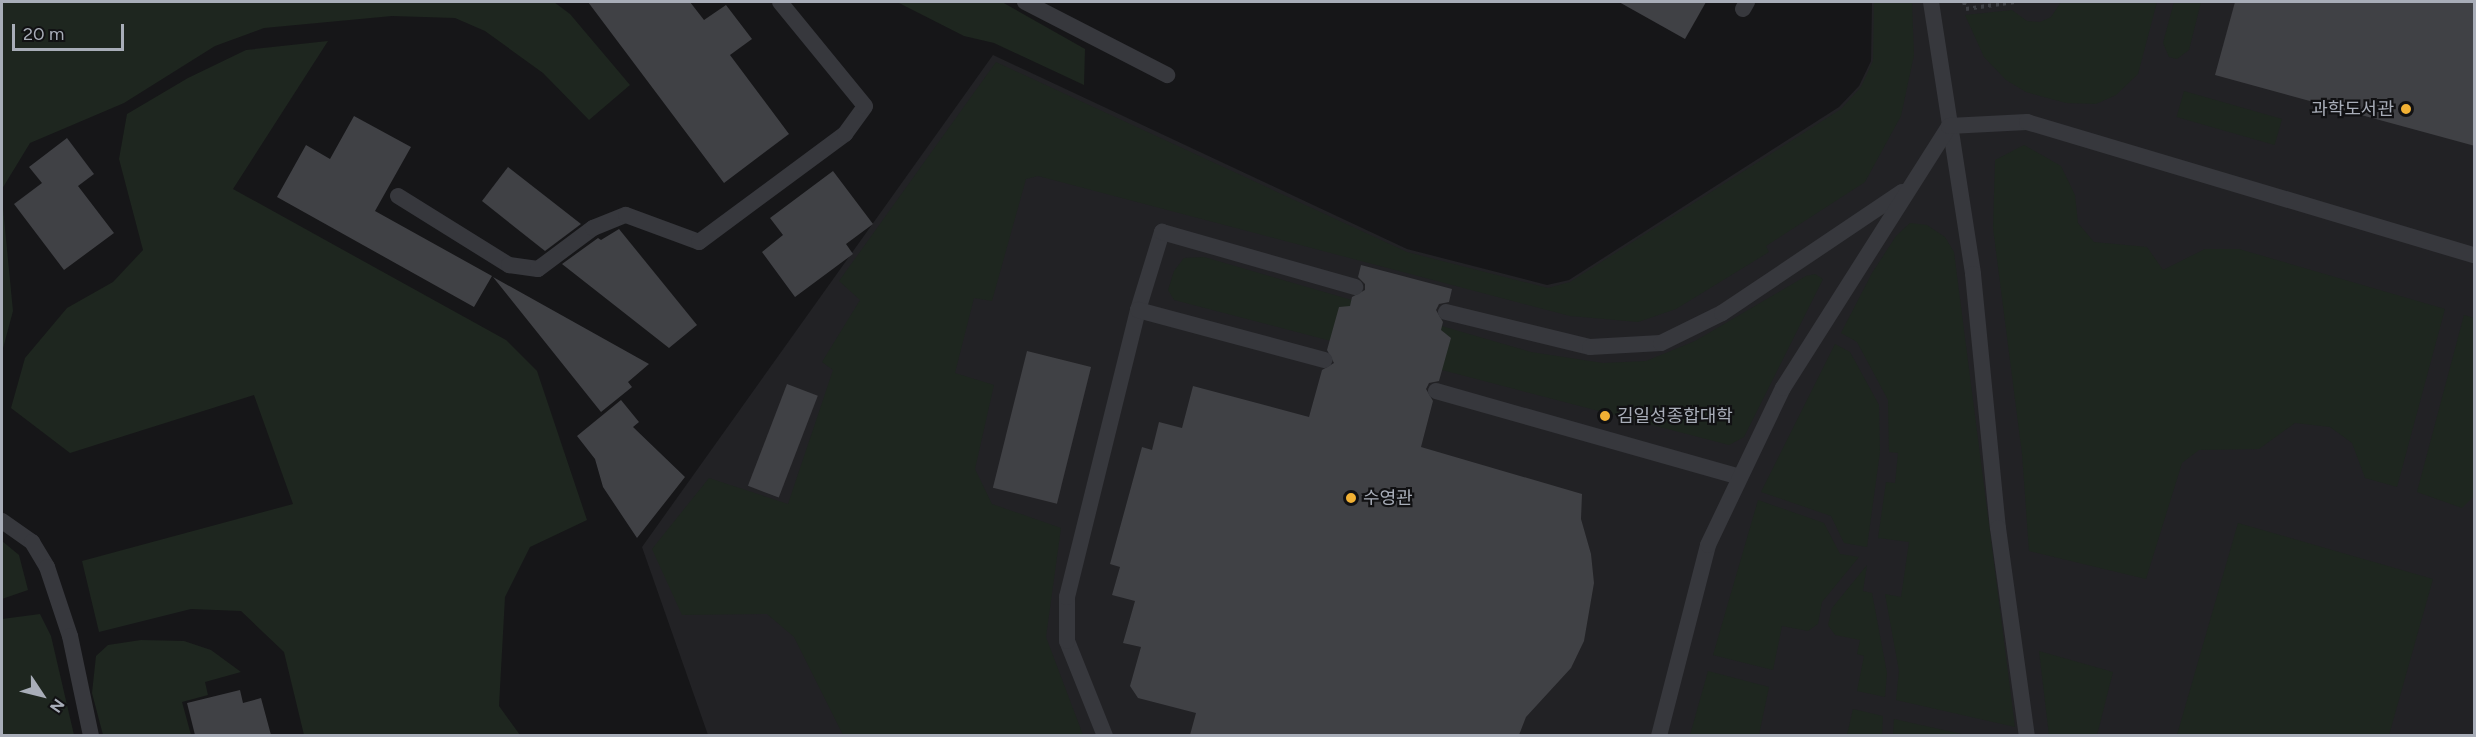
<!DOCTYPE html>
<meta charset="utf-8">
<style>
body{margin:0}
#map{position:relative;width:2476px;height:737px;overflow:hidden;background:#161618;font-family:Figtree,"Noto Sans KR",sans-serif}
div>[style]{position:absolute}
.built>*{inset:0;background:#222225}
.green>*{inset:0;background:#1e261f;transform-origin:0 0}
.building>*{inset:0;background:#404145;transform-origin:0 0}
.path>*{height:4px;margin-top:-2px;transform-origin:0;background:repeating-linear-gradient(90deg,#3d3f44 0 3px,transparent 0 7.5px)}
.lane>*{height:16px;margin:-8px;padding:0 8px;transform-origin:8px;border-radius:8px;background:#37383d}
.dots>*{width:16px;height:16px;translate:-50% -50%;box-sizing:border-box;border:3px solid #111113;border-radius:50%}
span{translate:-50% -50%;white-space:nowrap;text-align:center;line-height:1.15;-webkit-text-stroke:4.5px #111113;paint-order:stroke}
.poi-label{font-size:18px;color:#a8adb8}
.right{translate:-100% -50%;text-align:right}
.left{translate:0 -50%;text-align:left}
.frame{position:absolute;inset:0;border:3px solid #a8adb8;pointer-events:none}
.north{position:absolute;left:12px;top:665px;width:60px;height:60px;-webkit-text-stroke:4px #111113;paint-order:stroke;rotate:125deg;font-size:16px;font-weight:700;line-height:24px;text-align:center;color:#a8adb8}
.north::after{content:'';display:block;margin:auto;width:21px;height:27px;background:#a8adb8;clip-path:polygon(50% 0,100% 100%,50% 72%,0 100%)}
.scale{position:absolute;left:12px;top:24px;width:112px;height:27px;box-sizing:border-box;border:3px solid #a8adb8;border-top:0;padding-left:8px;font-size:18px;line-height:21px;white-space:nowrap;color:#a8adb8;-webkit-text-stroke:4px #111113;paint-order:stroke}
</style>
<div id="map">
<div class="built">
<i style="clip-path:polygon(1872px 2px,2474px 2px,2474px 735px,708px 735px,642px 547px,993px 55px,1407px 249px,1547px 285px,1569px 280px,1839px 107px,1859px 86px,1871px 61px)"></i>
</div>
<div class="green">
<i style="clip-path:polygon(2px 2px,554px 2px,570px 14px,630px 85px,589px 120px,543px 73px,485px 31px,455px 18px,392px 16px,264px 28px,215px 46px,124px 103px,30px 143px,2px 189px)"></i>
<i style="clip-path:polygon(897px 2px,1002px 2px,1085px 49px,1084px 85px,994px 43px,964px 36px)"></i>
<i style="clip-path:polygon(1874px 2px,1912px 2px,1914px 55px,1901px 116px,1865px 182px,1766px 246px,1769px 252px,1676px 309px,1638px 322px,1570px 316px,1038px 176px,1026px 179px,992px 301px,974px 298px,955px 373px,994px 385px,975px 469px,992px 504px,1061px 528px,1046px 637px,1083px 735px,843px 735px,794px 637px,767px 614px,682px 615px,652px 549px,709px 478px,788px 504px,833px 370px,822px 362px,860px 300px,839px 281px,996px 62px,1407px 252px,1548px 288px,1570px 282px,1841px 109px,1861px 87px,1873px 61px)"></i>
<i style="clip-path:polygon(2061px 2px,2157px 2px,2138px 74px,2116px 95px,2096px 104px,2066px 103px,2026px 92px,2006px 80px,1984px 57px,1965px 15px,2012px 10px,2027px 21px,2040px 22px,2051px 17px)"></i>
<i style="clip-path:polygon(2174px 2px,2201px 2px,2189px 50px,2177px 59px,2169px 57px,2163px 43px)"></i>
<i style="clip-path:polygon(328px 41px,233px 189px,506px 340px,537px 371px,587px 520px,530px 547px,505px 597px,499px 706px,520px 735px,304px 735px,284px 652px,241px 611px,191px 609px,99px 632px,82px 561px,293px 504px,254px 395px,70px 453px,11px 408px,25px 358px,67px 308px,113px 282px,143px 250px,119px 159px,127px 114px,188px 78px,246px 50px)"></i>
<i style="left:2184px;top:91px;width:102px;height:27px;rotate:16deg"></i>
<i style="clip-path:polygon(2024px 145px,2061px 166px,2075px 195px,2078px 223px,2094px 242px,2147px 247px,2163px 270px,2205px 249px,2239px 249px,2445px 309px,2397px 487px,2365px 478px,2352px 443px,2330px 427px,2295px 423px,2259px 449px,2199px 450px,2182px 463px,2146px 579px,2029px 551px,2022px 454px,1993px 228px,1995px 160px)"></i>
<i style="clip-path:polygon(2px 198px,13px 311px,2px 352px)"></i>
<i style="clip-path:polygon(1910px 223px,1927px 225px,1945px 237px,1954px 252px,2015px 727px,1896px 700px,1899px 671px,1885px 594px,1901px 597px,1909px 542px,1878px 538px,1886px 482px,1895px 483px,1898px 453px,1889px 452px,1888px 400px,1857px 342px,1841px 333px,1872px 273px,1896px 236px)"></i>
<i style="clip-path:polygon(1204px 257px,1531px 352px,1603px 363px,1646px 361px,1695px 341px,1806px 276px,1815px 274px,1823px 279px,1744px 437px,1729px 445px,1174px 300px,1168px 290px,1174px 271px,1184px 258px)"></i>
<i style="clip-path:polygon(2464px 315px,2474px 318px,2474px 496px,2462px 508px,2417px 492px)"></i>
<i style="clip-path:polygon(1835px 344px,1850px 352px,1879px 405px,1880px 452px,1867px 547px,1844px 543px,1831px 516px,1761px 492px)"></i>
<i style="clip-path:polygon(1758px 500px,1824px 523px,1840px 554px,1859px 557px,1822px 602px,1818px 624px,1808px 631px,1782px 626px,1773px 670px,1713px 655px)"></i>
<i style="clip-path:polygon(2238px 523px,2433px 579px,2389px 735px,2177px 735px)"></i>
<i style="clip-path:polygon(2px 541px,19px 555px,28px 590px,2px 599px)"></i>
<i style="clip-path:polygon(1867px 565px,1863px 591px,1872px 593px,1887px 673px,1885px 697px,1857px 691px,1864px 656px,1857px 654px,1860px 640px,1835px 635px,1828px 625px,1832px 608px)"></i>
<i style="clip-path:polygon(40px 614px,51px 636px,74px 735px,2px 735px,2px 619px)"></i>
<i style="clip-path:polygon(141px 640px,184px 641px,211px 650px,241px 672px,205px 682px,208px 695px,182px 702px,191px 735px,103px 735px,92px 693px,96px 656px,108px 645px)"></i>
<i style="clip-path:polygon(2039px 651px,2113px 672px,2097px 735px,2049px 735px)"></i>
<i style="clip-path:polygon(1708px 671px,1769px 687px,1759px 735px,1690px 735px)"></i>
<i style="clip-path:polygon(1853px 709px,1883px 716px,1882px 735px,1847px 735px)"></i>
<i style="clip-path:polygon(1894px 719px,1966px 735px,1893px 735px)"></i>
</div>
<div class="building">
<i style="clip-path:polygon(588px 2px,690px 2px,704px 20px,726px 5px,752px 39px,730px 55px,789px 134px,724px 183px)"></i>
<i style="clip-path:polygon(1619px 2px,1706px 2px,1685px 39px)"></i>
<i style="clip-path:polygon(2235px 2px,2475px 2px,2475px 146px,2215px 75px)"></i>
<i style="clip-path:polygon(354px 116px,411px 147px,375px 211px,492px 276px,474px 307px,277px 197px,306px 145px,330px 159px)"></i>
<i style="clip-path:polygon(67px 138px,94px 174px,78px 186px,114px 233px,64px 270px,14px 204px,42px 183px,29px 167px)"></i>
<i style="clip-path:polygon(508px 167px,581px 224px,545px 251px,482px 201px)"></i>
<i style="clip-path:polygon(833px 171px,873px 224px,846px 244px,853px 254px,795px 297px,762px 252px,783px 235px,770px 218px)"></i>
<i style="clip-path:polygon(619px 229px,697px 325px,669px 348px,562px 264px,598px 238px,601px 240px)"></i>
<i style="clip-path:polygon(1361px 265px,1452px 289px,1449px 302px,1439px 304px,1436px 310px,1443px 322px,1441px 330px,1451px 338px,1439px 381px,1429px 383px,1426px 389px,1433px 401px,1421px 447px,1582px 494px,1581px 519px,1591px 554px,1594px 583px,1584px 641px,1571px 668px,1526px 717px,1519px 735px,1190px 735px,1196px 713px,1138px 698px,1130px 686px,1141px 647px,1123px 643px,1135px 601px,1112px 595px,1120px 567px,1110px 564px,1142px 447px,1152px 450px,1159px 422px,1182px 428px,1193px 386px,1309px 417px,1322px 370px,1334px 363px,1327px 350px,1339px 307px,1350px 306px,1352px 297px,1365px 290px,1365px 284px,1358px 277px)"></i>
<i style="clip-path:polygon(493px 277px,649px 364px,628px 382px,632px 387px,601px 412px)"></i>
<i style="left:1027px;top:351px;width:66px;height:141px;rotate:14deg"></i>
<i style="left:787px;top:384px;width:33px;height:109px;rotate:21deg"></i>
<i style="clip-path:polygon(621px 400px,639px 422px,633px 427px,685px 477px,637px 538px,603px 487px,595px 459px,577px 436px)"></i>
<i style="clip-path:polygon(240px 690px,243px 703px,261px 698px,271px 735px,195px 735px,187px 703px)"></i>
</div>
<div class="path">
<i style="left:1964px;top:2px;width:7px;rotate:74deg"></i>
<i style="left:1966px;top:9px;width:49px;rotate:-8.3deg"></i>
</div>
<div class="lane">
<i style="left:1025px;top:2px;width:160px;rotate:27.2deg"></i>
<i style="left:1931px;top:2px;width:275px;rotate:81.2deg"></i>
<i style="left:1973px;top:274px;width:255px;rotate:84.4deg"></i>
<i style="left:1998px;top:528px;width:210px;rotate:82.1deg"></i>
<i style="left:1743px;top:9px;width:8px;rotate:-60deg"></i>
<i style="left:398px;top:196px;width:131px;rotate:31.9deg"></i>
<i style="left:509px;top:265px;width:29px;rotate:8deg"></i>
<i style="left:538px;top:269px;width:69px;rotate:-36.7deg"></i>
<i style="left:593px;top:228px;width:35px;rotate:-22deg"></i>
<i style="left:626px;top:215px;width:78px;rotate:20.3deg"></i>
<i style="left:699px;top:242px;width:182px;rotate:-36.5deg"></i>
<i style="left:845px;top:134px;width:34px;rotate:-54deg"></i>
<i style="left:865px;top:106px;width:134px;rotate:-129.3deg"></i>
<i style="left:1138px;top:310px;width:82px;rotate:-72.9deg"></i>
<i style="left:1162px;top:232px;width:201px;rotate:15.9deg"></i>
<i style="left:1446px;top:312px;width:148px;rotate:13.7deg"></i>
<i style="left:1590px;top:347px;width:71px;rotate:-3.2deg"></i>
<i style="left:1661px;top:343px;width:68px;rotate:-26.2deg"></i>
<i style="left:1722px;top:313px;width:217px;rotate:-33.9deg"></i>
<i style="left:1436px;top:391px;width:316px;rotate:15.8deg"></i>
<i style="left:2px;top:521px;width:37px;rotate:35deg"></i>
<i style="left:32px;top:542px;width:29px;rotate:59deg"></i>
<i style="left:47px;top:567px;width:73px;rotate:71.6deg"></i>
<i style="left:70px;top:636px;width:102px;rotate:78.1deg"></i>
<i style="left:1105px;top:736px;width:102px;rotate:-111.8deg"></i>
<i style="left:1067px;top:641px;width:44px;rotate:-90deg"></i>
<i style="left:1067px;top:597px;width:296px;rotate:-76.1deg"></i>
<i style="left:1138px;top:310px;width:193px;rotate:15deg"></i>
<i style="left:1659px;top:736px;width:197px;rotate:-75.6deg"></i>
<i style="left:1708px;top:545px;width:174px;rotate:-64.5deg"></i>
<i style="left:1783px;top:388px;width:310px;rotate:-57.6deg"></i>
<i style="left:1949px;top:126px;width:78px;rotate:-2.9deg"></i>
<i style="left:2027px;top:122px;width:466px;rotate:16.6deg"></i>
</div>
<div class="dots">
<i style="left:2406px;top:109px;background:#f2b134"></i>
<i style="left:1605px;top:416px;background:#f2b134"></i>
<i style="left:1351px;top:498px;background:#f2b134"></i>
</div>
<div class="poi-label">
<span class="right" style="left:2394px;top:109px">과학도서관</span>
<span class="left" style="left:1617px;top:416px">김일성종합대학</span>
<span class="left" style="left:1363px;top:498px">수영관</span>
</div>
<div class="frame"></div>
<div class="north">N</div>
<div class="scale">20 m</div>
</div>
